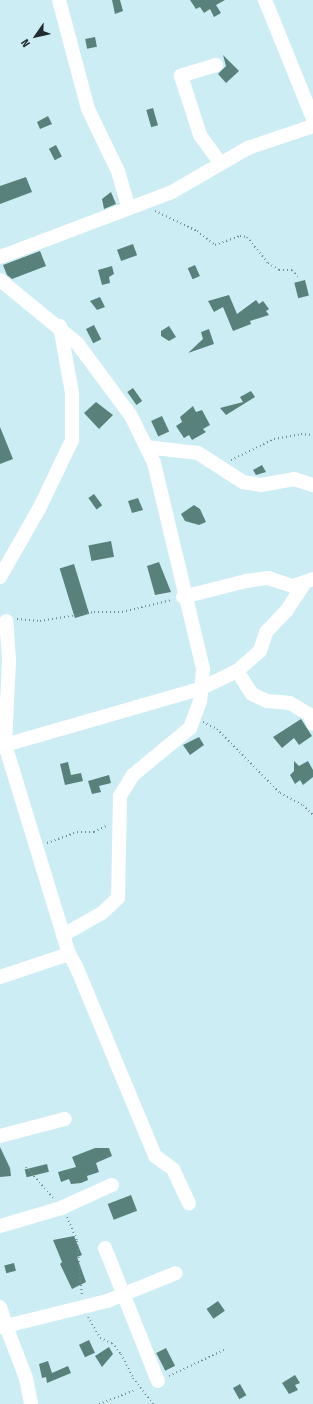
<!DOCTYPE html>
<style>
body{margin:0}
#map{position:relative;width:313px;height:1404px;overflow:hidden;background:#cdedf4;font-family:"Fira Sans Condensed",sans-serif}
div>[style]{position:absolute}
.building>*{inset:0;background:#58817c;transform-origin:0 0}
.path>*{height:2px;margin-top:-1px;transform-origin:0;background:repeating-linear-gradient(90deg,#778d92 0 1px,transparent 0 4px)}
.minor>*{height:14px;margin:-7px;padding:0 7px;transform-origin:7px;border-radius:7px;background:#fff}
span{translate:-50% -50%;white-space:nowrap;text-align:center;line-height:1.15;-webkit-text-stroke:3px #cdedf4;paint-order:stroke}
.north{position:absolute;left:16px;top:16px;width:40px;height:40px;-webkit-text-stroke:3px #cdedf4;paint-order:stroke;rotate:236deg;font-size:11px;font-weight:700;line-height:16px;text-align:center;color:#202c2f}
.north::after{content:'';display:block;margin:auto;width:14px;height:18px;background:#202c2f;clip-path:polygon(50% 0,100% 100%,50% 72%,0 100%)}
</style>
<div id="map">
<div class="building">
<i style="clip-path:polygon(112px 0,120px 0,123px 11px,115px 14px)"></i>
<i style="clip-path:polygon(190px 0,225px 0,216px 5px,221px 13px,214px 17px,210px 9px,204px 13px,200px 7px,196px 9px)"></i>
<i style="left:95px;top:37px;width:10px;height:10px;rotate:79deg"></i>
<i style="clip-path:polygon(223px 55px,239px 71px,226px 83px,218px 74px,226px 66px)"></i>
<i style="left:153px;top:108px;width:18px;height:7px;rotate:74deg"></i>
<i style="clip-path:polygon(48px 116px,52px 124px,40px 129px,37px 122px)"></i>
<i style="left:56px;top:145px;width:13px;height:8px;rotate:63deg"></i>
<i style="clip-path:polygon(26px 177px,32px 192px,0 204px,0 186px)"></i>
<i style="clip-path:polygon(111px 192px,116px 204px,104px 209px,102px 199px)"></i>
<i style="left:133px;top:244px;width:12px;height:17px;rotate:70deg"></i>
<i style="clip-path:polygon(40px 251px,46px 266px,12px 279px,7px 275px,3px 265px)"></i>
<i style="left:195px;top:265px;width:12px;height:8px;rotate:66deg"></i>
<i style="clip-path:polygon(112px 266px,114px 274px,109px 277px,110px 283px,102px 285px,98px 270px)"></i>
<i style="left:305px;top:280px;width:16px;height:11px;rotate:76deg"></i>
<i style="clip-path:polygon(229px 295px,237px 314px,256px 300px,259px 304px,263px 301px,269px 309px,266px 311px,269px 315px,250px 321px,251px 324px,233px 331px,223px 307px,214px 312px,208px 301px)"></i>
<i style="clip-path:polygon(100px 297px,105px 307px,97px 310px,90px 301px)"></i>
<i style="left:94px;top:325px;width:16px;height:9px;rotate:63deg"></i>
<i style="clip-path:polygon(169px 326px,176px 337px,169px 341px,161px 336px,161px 331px)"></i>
<i style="clip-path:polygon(209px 329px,214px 344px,188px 353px,203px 339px,201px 332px)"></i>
<i style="left:133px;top:388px;width:16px;height:7px;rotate:55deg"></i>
<i style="clip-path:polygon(251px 391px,255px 397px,226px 415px,220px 408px,243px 402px,240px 397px)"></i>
<i style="clip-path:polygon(96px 402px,113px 415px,99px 429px,84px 413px)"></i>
<i style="clip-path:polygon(193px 406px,196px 412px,202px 410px,210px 425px,203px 429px,206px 432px,192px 440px,189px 435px,184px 438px,176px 426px,182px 422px,180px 417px)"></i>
<i style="left:162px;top:416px;width:17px;height:12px;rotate:65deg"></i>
<i style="clip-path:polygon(0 427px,13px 459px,0 464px)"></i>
<i style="clip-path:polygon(262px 465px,266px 472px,256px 475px,253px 470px)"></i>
<i style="left:94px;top:494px;width:14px;height:7px;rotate:54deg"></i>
<i style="clip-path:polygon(138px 498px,143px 510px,132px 513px,128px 501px)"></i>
<i style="clip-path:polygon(194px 505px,200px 509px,206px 522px,199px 525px,185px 521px,181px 514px)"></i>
<i style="left:111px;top:541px;width:16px;height:23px;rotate:79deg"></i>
<i style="clip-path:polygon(159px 562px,171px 592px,155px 595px,147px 566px)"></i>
<i style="left:74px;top:564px;width:52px;height:15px;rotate:73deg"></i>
<i style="clip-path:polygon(301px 719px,312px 736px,299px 745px,294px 738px,282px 748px,273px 737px)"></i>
<i style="clip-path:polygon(199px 737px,204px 745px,190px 755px,183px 745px)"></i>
<i style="clip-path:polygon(294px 761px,299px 766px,308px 761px,313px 770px,313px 777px,303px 785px,300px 780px,295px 784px,290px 775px,294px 771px)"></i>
<i style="clip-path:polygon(68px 762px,71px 775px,81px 773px,83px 781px,65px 785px,60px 764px)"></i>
<i style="clip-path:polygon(109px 775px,111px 783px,99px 786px,101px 792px,92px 794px,88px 781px)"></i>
<i style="clip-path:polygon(0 1147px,10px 1168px,11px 1176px,0 1177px)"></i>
<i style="clip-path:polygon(95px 1148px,109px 1148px,112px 1156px,96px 1163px,99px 1172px,87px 1176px,88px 1180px,81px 1183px,71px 1184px,69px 1179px,61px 1182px,58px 1172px,76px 1167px,72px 1157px)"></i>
<i style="left:47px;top:1164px;width:8px;height:23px;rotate:76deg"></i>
<i style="left:131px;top:1195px;width:17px;height:25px;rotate:69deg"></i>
<i style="clip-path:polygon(74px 1236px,82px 1255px,77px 1257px,86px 1282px,72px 1289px,60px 1264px,62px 1262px,53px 1240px)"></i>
<i style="left:14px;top:1263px;width:8px;height:10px;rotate:76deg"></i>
<i style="left:218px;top:1301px;width:12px;height:14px;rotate:55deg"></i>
<i style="left:89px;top:1340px;width:14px;height:11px;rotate:65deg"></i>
<i style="clip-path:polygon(109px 1347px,113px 1354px,102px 1367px,95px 1356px)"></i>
<i style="left:166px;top:1348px;width:20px;height:11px;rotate:63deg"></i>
<i style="clip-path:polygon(48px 1361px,52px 1373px,68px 1366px,71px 1373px,47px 1383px,46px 1377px,42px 1378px,39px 1364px)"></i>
<i style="clip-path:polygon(295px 1375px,300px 1383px,295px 1385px,298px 1390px,289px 1394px,282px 1383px)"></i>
<i style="left:240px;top:1384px;width:13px;height:8px;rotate:61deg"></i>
</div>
<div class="path">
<i style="left:155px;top:211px;width:47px;rotate:25.5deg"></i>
<i style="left:197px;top:231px;width:23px;rotate:38deg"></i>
<i style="left:215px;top:245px;width:27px;rotate:-20deg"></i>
<i style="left:240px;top:236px;width:7px;rotate:8deg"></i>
<i style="left:247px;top:237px;width:33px;rotate:51deg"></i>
<i style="left:268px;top:263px;width:13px;rotate:32deg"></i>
<i style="left:279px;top:270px;width:13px"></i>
<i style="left:292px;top:270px;width:9px;rotate:49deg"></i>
<i style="left:231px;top:460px;width:48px;rotate:-26deg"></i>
<i style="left:274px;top:439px;width:27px;rotate:-10deg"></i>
<i style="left:301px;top:434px;width:12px;rotate:5deg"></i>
<i style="left:17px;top:619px;width:23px;rotate:5deg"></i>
<i style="left:40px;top:621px;width:55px;rotate:-9.5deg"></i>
<i style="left:94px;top:612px;width:28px"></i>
<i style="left:122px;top:612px;width:51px;rotate:-13.5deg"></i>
<i style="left:203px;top:722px;width:16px;rotate:27deg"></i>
<i style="left:217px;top:729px;width:90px;rotate:45.5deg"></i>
<i style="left:280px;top:793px;width:26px;rotate:28deg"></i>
<i style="left:303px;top:805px;width:14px;rotate:45deg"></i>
<i style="left:47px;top:843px;width:32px;rotate:-20deg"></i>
<i style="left:77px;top:832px;width:17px"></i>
<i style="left:94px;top:832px;width:16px;rotate:-27deg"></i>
<i style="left:26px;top:1167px;width:43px;rotate:48.8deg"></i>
<i style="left:67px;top:1217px;width:26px;rotate:67deg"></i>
<i style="left:77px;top:1241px;width:55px;rotate:84.8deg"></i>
<i style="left:88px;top:1317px;width:24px;rotate:60deg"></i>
<i style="left:100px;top:1338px;width:13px;rotate:23deg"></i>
<i style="left:112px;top:1343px;width:14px;rotate:51deg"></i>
<i style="left:121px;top:1354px;width:27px;rotate:63deg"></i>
<i style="left:133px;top:1378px;width:33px;rotate:52deg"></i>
<i style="left:169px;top:1376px;width:61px;rotate:-25.3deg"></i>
<i style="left:99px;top:1404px;width:40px;rotate:-21deg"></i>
</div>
<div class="minor">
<i style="left:59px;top:0;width:113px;rotate:75.1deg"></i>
<i style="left:88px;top:109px;width:69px;rotate:64.2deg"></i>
<i style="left:118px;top:171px;width:37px;rotate:74deg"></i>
<i style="left:265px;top:0;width:128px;rotate:68deg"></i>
<i style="left:216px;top:65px;width:37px;rotate:163deg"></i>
<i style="left:181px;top:76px;width:62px;rotate:72.1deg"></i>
<i style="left:200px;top:135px;width:34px;rotate:54deg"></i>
<i style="left:0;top:257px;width:184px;rotate:-20.7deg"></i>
<i style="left:172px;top:192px;width:88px;rotate:-30.1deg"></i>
<i style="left:248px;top:148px;width:69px;rotate:-18.7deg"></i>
<i style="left:0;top:280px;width:99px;rotate:39.3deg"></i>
<i style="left:77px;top:343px;width:91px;rotate:53.5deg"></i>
<i style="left:131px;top:416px;width:52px;rotate:63.9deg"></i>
<i style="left:154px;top:463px;width:212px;rotate:76.6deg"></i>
<i style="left:203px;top:669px;width:32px;rotate:95deg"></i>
<i style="left:200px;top:701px;width:29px;rotate:110deg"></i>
<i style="left:190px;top:728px;width:74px;rotate:140.5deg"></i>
<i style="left:133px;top:775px;width:25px;rotate:122deg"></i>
<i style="left:120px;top:796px;width:102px;rotate:91.1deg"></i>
<i style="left:118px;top:898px;width:22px;rotate:137deg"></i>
<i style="left:102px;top:913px;width:45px;rotate:150.6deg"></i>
<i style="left:146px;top:447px;width:52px;rotate:6.6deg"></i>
<i style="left:198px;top:453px;width:54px;rotate:32.8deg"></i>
<i style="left:243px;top:482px;width:18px;rotate:9deg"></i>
<i style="left:261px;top:485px;width:34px;rotate:-10deg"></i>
<i style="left:294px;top:479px;width:20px;rotate:18deg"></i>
<i style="left:0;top:577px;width:78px;rotate:-60.2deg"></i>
<i style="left:39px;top:509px;width:76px;rotate:-64.4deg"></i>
<i style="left:72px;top:440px;width:47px;rotate:-90deg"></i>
<i style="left:72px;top:393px;width:68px;rotate:-100.2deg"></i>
<i style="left:183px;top:597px;width:65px;rotate:-14.3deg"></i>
<i style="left:246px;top:581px;width:22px;rotate:-8deg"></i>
<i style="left:268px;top:578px;width:26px;rotate:18deg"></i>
<i style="left:293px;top:586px;width:21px;rotate:-19deg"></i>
<i style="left:237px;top:671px;width:27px;rotate:57deg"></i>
<i style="left:252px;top:694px;width:17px;rotate:25deg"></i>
<i style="left:267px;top:701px;width:23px;rotate:5deg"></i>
<i style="left:290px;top:703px;width:23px;rotate:31deg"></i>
<i style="left:310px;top:715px;width:9px;rotate:72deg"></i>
<i style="left:5px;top:745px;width:85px;rotate:-87.3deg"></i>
<i style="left:9px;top:660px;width:39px;rotate:-94deg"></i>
<i style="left:69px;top:954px;width:219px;rotate:-107deg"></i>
<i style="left:5px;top:745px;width:205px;rotate:-16.1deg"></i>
<i style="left:202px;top:688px;width:39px;rotate:-26deg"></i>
<i style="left:237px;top:671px;width:30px;rotate:-41deg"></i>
<i style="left:260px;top:651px;width:20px;rotate:-72deg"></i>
<i style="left:266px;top:632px;width:30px;rotate:-46deg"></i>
<i style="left:287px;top:610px;width:30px;rotate:-57deg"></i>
<i style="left:0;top:977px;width:73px;rotate:-18.4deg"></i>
<i style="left:69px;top:954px;width:14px;rotate:60deg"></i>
<i style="left:76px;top:966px;width:206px;rotate:67.4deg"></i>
<i style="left:155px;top:1156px;width:22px;rotate:36deg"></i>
<i style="left:173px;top:1169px;width:38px;rotate:65deg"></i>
<i style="left:0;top:1136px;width:67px;rotate:-14.7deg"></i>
<i style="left:0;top:1226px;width:64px;rotate:-16.4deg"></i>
<i style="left:61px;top:1208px;width:56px;rotate:-24.3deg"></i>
<i style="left:105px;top:1248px;width:143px;rotate:68.3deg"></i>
<i style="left:0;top:1307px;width:20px;rotate:72deg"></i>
<i style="left:6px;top:1326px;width:104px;rotate:-13.9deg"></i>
<i style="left:107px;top:1301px;width:74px;rotate:-22.1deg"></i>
<i style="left:0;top:1327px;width:6px;rotate:-9deg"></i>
<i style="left:6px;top:1326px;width:56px;rotate:69deg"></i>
<i style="left:26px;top:1378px;width:26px;rotate:79deg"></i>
</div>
<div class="north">N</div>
</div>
